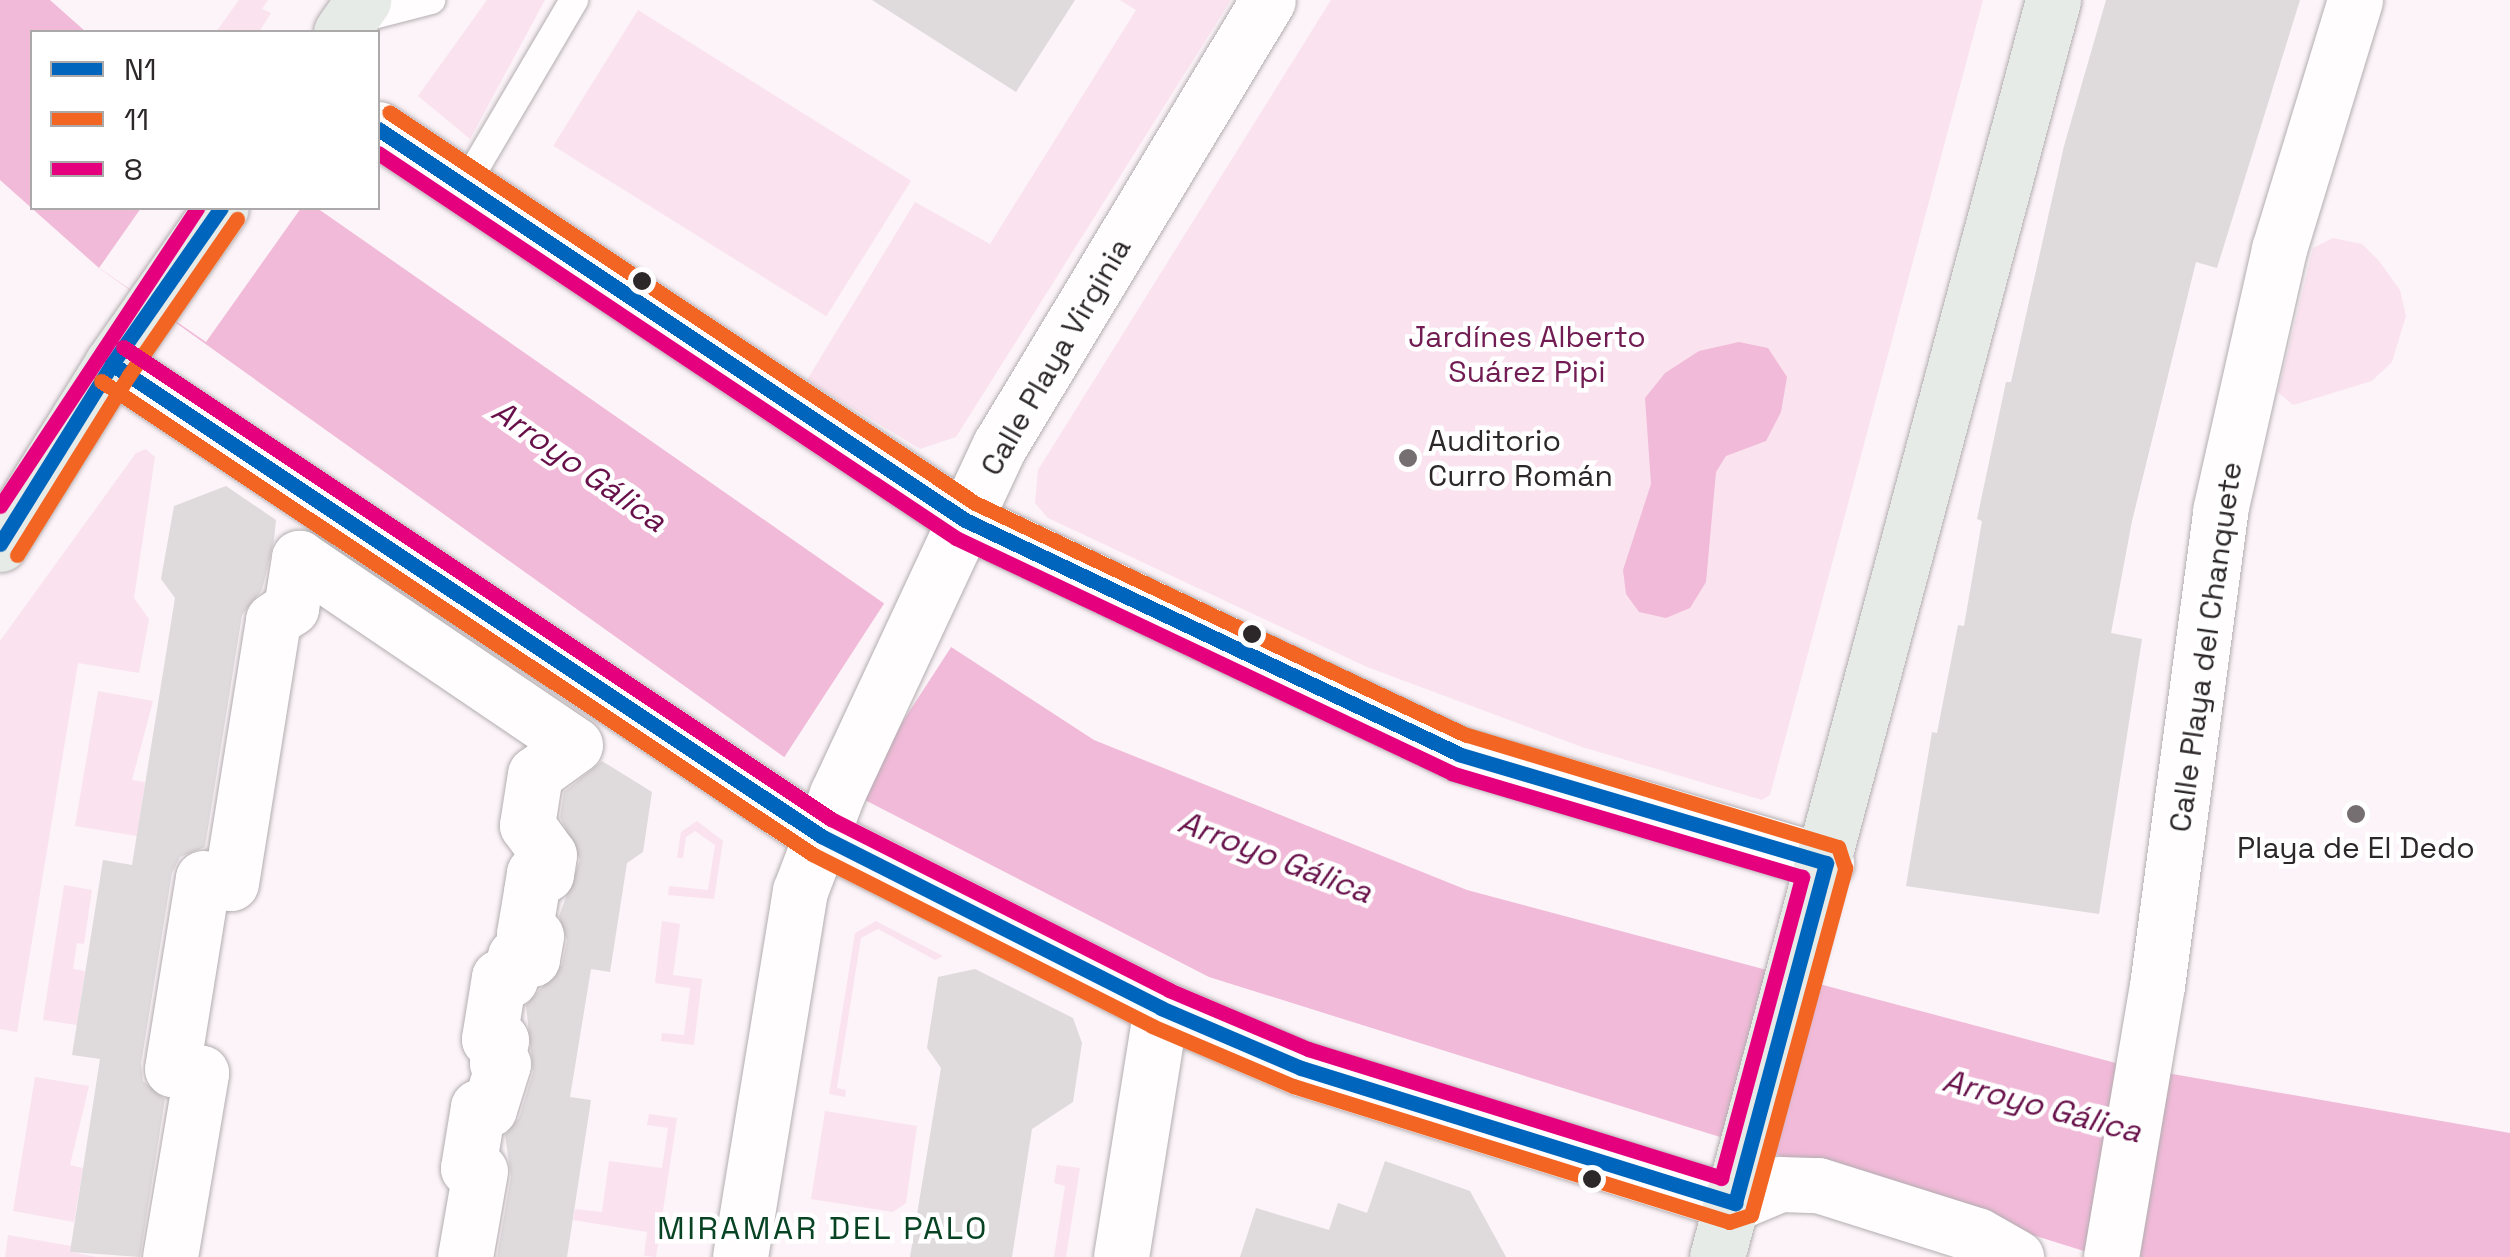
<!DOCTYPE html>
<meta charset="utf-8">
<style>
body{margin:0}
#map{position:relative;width:2510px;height:1257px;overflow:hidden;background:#fcf4f8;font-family:"Space Grotesk",sans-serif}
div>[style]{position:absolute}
.green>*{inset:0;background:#fae2ef;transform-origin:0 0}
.water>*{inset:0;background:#f1bad8}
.pier>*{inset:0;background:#fcf4f8;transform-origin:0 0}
.building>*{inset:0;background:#dfdadc}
.roads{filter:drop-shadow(0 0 2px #b3adb0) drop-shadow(0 0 2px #b3adb0)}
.lane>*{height:28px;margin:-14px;padding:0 14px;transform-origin:14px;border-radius:14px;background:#fffdfe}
.street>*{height:55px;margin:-27.5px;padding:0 27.5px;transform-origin:27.5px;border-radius:27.5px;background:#fffdfe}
.secondary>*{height:55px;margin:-27.5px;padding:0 27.5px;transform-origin:27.5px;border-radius:27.5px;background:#fffdfe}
.primary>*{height:55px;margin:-27.5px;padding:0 27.5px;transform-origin:27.5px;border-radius:27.5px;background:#e7ebe8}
.bus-1>*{height:15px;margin:-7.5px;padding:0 7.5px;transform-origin:7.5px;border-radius:7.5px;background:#0065bd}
.bus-2>*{height:15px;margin:-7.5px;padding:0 7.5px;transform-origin:7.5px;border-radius:7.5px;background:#f26522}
.bus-3>*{height:15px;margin:-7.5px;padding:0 7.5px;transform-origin:7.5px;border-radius:7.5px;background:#e5007d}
.dots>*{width:28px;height:28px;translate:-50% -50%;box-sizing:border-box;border:5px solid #fff;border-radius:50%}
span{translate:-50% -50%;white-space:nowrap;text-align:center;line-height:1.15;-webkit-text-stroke:9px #fff;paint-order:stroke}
.park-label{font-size:30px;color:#711c52}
.street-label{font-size:30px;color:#2c2729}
.poi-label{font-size:30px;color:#2c2729}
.left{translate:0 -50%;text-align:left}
.water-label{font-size:32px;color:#671049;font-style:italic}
.neighbourhood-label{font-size:32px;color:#084424;letter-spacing:2.5px}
.legend{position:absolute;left:30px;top:30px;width:350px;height:180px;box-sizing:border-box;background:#fff;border:2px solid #aba9a9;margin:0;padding:12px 18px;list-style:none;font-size:30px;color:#2c2729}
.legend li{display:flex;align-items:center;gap:20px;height:50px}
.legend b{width:50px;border:2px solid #aba9a9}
</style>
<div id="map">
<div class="green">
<i style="clip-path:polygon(239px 0,268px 0,262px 9px,271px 13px,259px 32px,216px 32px)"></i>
<i style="clip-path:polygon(487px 0,545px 0,470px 139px,418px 96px)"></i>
<i style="clip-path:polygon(1120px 0,1231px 0,956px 437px,920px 449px,807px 380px,915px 202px,990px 244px,1136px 10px)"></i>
<i style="clip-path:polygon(1331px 0,1983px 0,1770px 795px,1762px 800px,1582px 747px,1367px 667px,1048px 518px,1035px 503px,1038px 470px)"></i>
<i style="left:638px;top:10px;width:322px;height:160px;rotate:32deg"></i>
<i style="clip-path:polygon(2333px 238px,2362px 244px,2379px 261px,2400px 290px,2406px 316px,2392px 362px,2372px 381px,2293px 405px,2278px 392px,2313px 248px)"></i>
<i style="clip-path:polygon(146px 449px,155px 457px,134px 598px,149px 619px,139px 673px,78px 663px,17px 1032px,0 1029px,0 641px,136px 453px)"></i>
<i style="clip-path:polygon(98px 691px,153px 701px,132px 780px,145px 782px,137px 836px,75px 826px)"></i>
<i style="clip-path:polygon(697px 821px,723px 841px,714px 899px,668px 895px,669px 886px,708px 890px,715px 845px,695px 831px,686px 837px,683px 858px,677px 858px,681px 832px)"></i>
<i style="clip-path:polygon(64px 885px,92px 890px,84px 944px,77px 943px,73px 969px,85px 971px,77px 1025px,43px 1020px)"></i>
<i style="clip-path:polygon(662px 921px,680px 924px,673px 975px,702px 979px,694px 1045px,661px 1041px,662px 1033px,684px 1035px,690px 988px,655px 983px)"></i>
<i style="clip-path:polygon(876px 921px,943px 956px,935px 960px,878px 929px,861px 938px,837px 1088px,846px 1090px,845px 1097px,829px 1094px,855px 933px)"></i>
<i style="clip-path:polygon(35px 1077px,89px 1086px,70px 1165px,83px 1168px,74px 1222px,13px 1211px)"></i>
<i style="clip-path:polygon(825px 1111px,917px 1126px,906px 1203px,893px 1212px,811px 1199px)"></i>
<i style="clip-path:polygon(649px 1114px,677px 1118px,656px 1257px,644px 1256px,647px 1232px,573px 1220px,575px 1209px,602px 1212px,609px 1161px,662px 1168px,668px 1128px,647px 1125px)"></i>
<i style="clip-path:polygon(1057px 1165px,1080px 1168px,1066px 1257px,1054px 1257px,1065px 1186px,1054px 1183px)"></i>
<i style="clip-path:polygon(8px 1235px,71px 1246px,70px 1252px,97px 1257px,5px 1257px)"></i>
</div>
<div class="water">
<i style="clip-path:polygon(0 0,50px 0,86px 32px,32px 32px,32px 208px,317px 208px,882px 602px,1094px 740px,1467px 890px,2127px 1066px,2510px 1133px,2510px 1257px,2103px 1257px,1209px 977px,791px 762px,99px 268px,0 180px)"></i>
<i style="clip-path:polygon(1739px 342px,1768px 348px,1787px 377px,1781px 412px,1766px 441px,1726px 456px,1716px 472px,1706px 582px,1690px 608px,1666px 618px,1639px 612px,1626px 594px,1623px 570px,1651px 484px,1645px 398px,1665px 373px,1699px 351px)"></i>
</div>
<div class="pier">
<i style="clip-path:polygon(141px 208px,301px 208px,206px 342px,99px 268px)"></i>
<i style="left:887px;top:599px;width:80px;height:194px;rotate:33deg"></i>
</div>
<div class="building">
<i style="clip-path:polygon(872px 0,1075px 0,1016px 92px)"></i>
<i style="clip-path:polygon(2106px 0,2300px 0,2217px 268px,2196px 262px,2132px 521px,2111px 633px,2142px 639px,2099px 914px,1906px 886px,1932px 732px,1937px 733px,1958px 625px,1964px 626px,1982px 521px,1977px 519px,2006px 382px,2011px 382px,2064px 146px)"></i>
<i style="clip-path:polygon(226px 486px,276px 520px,274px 540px,262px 590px,242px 615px,205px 847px,180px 857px,172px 873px,141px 1064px,143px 1081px,165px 1099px,140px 1257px,70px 1252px,100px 1059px,72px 1055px,103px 860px,132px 865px,175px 598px,161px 579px,174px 506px)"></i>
<i style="clip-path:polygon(602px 761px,652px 792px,643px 852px,627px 863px,610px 972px,591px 969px,570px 1097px,591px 1100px,567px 1257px,497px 1257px,511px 1176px,505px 1135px,519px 1118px,533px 1072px,526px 1005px,562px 965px,567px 940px,559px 916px,580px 860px,560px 817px,564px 792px)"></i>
<i style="clip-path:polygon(975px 969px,1073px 1018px,1082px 1043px,1073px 1102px,1032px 1129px,1012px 1257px,910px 1257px,941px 1068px,927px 1048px,938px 977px)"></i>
<i style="clip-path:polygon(1385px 1161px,1470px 1191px,1506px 1257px,1240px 1257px,1256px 1208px,1329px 1230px,1338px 1203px,1367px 1213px)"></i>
</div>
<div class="roads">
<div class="lane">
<i style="left:354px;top:20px;width:80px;rotate:-14.6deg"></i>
<i style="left:464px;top:187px;width:217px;rotate:-59.5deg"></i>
</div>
<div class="street">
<i style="left:1735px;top:1203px;width:49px;rotate:-22.9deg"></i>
<i style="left:1780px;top:1184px;width:38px;rotate:2deg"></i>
<i style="left:1818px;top:1185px;width:167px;rotate:17.5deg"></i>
<i style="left:1977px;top:1235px;width:45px;rotate:29.4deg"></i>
<i style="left:170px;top:1257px;width:187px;rotate:-80.4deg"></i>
<i style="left:201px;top:1073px;width:29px;rotate:-172deg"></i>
<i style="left:172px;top:1069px;width:193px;rotate:-80.8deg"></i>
<i style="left:203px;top:878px;width:28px;rotate:10deg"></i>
<i style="left:231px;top:883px;width:266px;rotate:-80.9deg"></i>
<i style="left:273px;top:620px;width:22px;rotate:-34deg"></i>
<i style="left:291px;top:608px;width:51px;rotate:-80.9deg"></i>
<i style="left:299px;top:558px;width:333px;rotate:34.1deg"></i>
<i style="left:575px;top:745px;width:49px;rotate:144.1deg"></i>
<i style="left:535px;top:774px;width:52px;rotate:98.9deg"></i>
<i style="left:527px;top:825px;width:37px;rotate:54deg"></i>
<i style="left:549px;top:855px;width:19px;rotate:99deg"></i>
<i style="left:546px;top:874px;width:12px;rotate:-175deg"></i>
<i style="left:534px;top:873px;width:19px;rotate:99deg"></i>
<i style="left:531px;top:892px;width:43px;rotate:99.5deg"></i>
<i style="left:524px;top:934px;width:12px;rotate:9deg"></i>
<i style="left:536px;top:936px;width:23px;rotate:100deg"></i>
<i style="left:532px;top:959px;width:17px;rotate:-170deg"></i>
<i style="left:515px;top:956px;width:24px;rotate:102deg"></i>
<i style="left:510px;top:979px;width:11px;rotate:-170deg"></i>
<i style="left:499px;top:977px;width:63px;rotate:99.2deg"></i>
<i style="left:489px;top:1039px;width:12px;rotate:5deg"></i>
<i style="left:501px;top:1040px;width:23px;rotate:100deg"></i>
<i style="left:497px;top:1063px;width:6px;rotate:9deg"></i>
<i style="left:503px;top:1064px;width:47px;rotate:107.3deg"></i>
<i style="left:489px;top:1109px;width:11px;rotate:-170deg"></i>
<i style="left:478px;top:1107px;width:62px;rotate:99.3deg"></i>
<i style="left:468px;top:1168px;width:12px;rotate:14deg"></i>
<i style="left:480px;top:1171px;width:87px;rotate:99.9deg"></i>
<i style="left:740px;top:1257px;width:371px;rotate:-80.7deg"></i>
<i style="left:800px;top:891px;width:104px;rotate:-69.1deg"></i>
<i style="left:837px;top:794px;width:385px;rotate:-65deg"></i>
<i style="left:1000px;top:445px;width:519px;rotate:-58.94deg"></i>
<i style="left:1121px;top:1257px;width:252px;rotate:-80.9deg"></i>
<i style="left:2111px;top:1257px;width:275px;rotate:-80.4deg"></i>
<i style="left:2157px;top:986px;width:479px;rotate:-82.4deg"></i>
<i style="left:2220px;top:511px;width:269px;rotate:-77.3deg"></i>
<i style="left:2279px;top:249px;width:260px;rotate:-73deg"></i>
</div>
<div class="secondary">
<i style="left:378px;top:129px;width:705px;rotate:33.67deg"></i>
<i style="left:965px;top:520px;width:547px;rotate:25.35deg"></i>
<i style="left:1459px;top:754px;width:383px;rotate:16.5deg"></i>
<i style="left:112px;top:364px;width:852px;rotate:33.65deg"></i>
<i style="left:821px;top:836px;width:381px;rotate:26.8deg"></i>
<i style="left:1161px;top:1008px;width:152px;rotate:23.2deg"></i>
<i style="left:1301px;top:1068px;width:455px;rotate:17.3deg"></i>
</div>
<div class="primary">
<i style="left:341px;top:32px;width:39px;rotate:-55deg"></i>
<i style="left:0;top:544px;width:212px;rotate:-58.1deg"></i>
<i style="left:112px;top:364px;width:190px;rotate:-55.1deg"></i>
<i style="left:1717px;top:1257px;width:1301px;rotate:-75.03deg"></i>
</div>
</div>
<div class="bus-1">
<i style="left:112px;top:364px;width:852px;rotate:33.65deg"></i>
<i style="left:821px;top:836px;width:381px;rotate:26.8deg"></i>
<i style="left:1161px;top:1008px;width:152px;rotate:23.2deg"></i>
<i style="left:1301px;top:1068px;width:455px;rotate:17.3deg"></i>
<i style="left:1735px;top:1203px;width:352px;rotate:-75deg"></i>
<i style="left:1826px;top:863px;width:383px;rotate:-163.5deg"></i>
<i style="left:1459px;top:754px;width:547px;rotate:-154.65deg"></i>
<i style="left:965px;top:520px;width:705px;rotate:-146.33deg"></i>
<i style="left:0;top:544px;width:212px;rotate:-58.1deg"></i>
<i style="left:112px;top:364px;width:190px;rotate:-55.1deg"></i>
</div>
<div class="bus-2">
<i style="left:101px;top:381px;width:854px;rotate:33.63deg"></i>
<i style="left:812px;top:854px;width:381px;rotate:26.8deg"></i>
<i style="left:1152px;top:1026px;width:153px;rotate:23.1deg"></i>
<i style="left:1293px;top:1086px;width:457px;rotate:17.3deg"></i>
<i style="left:1729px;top:1222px;width:23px;rotate:-18deg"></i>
<i style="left:1751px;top:1215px;width:360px;rotate:-74.8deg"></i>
<i style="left:1845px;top:868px;width:22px;rotate:-108deg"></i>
<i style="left:1838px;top:847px;width:388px;rotate:-163.2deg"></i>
<i style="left:1466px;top:735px;width:543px;rotate:-154.71deg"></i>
<i style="left:975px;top:503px;width:704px;rotate:-146.29deg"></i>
<i style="left:17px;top:555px;width:212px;rotate:-58.1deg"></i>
<i style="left:129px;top:375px;width:190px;rotate:-55.3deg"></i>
</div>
<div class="bus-3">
<i style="left:123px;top:347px;width:851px;rotate:33.69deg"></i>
<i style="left:831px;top:819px;width:379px;rotate:26.8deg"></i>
<i style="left:1169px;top:990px;width:151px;rotate:23deg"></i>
<i style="left:1308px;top:1049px;width:433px;rotate:17.3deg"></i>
<i style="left:1721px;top:1178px;width:312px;rotate:-74.9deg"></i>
<i style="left:1802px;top:877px;width:365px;rotate:-163.5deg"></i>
<i style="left:1452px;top:773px;width:549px;rotate:-154.65deg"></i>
<i style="left:956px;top:538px;width:694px;rotate:-146.33deg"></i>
<i style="left:0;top:506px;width:357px;rotate:-56.5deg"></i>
</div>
<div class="dots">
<i style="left:642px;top:281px;background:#2c2729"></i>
<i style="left:1408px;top:458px;background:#756f71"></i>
<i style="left:1252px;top:634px;background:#2c2729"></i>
<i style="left:2356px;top:814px;background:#756f71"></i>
<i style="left:1592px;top:1179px;background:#2c2729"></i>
</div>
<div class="park-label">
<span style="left:1527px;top:354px">Jardínes Alberto<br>Suárez Pipi</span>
</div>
<div class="street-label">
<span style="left:1056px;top:357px;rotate:-60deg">Calle Playa Virginia</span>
<span style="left:2206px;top:647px;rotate:-82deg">Calle Playa del Chanquete</span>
</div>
<div class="poi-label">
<span class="left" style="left:1428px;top:458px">Auditorio<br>Curro Román</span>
<span style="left:2356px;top:848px">Playa de El Dedo</span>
</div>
<div class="water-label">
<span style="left:579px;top:466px;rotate:35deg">Arroyo Gálica</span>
<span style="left:1275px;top:857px;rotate:21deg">Arroyo Gálica</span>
<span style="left:2042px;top:1106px;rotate:15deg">Arroyo Gálica</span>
</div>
<div class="neighbourhood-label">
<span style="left:823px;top:1228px">MIRAMAR DEL PALO</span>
</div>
<ul class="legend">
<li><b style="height:12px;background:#0065bd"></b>N1</li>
<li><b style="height:12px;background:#f26522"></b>11</li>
<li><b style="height:12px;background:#e5007d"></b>8</li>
</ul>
</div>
